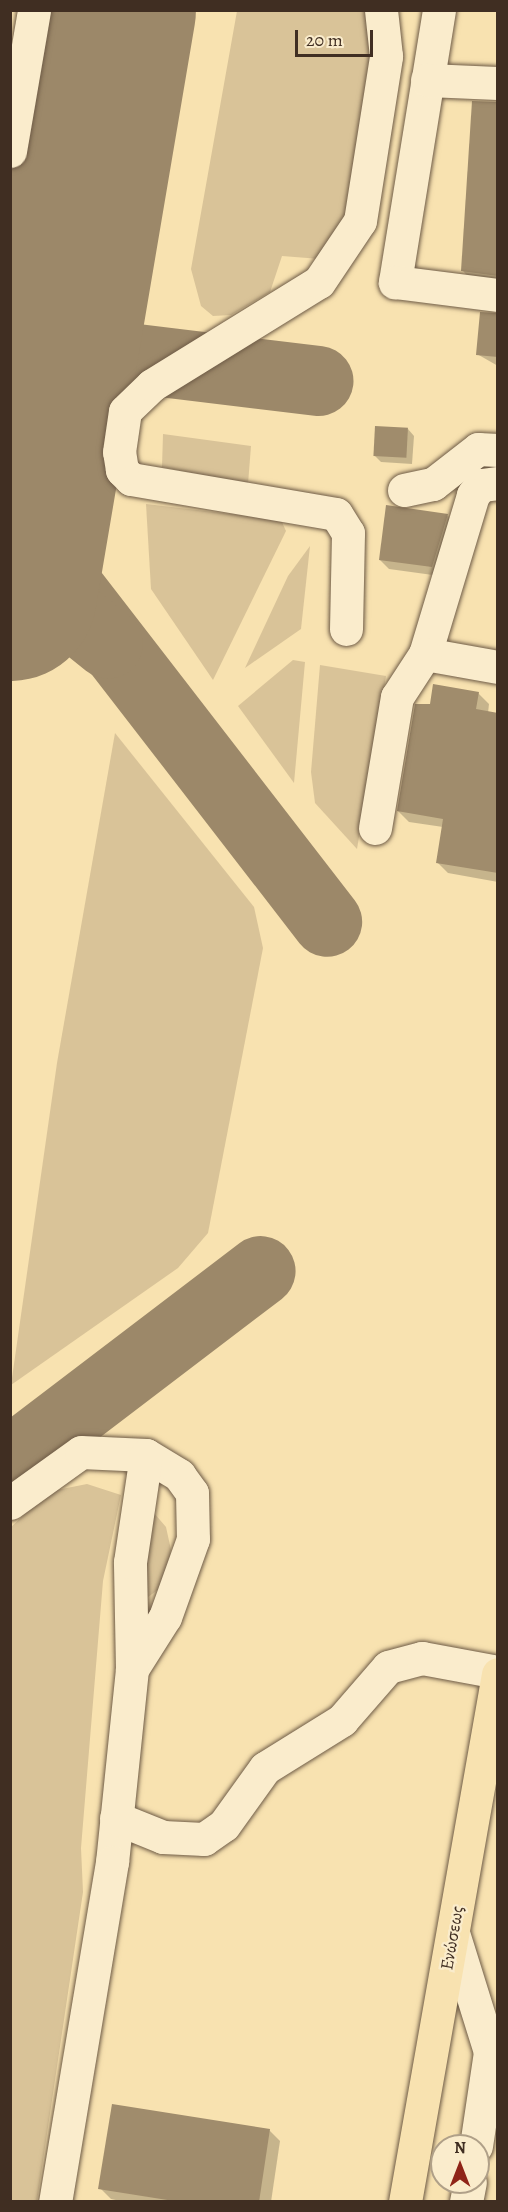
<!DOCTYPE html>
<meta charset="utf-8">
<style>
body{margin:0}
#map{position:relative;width:508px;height:2212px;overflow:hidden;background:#f8e2b0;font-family:Alegreya,serif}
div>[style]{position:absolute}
.green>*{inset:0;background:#d9c398}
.shadow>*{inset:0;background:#0003}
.taxiway>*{height:70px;margin:-35px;padding:0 35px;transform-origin:35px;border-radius:35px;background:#9c8869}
.runway>*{height:174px;margin:-87px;padding:0 87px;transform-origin:87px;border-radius:87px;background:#9c8869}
.building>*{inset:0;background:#a08c6c;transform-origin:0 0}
.roads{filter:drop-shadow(0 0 2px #6e5b46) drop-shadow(0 0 2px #6e5b46)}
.minor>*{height:33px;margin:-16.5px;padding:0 16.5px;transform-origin:16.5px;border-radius:16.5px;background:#faeccc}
.major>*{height:33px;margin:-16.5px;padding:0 16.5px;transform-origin:16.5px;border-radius:16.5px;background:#f8e2b0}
span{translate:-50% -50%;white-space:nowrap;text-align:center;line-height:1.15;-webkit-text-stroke:4.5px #faeccc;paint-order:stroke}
.street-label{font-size:18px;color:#402e22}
.frame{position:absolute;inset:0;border:12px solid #402e22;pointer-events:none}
.north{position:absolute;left:430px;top:2134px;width:60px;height:60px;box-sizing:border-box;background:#faeccc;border:2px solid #b0a088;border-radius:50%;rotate:0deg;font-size:16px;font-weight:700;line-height:24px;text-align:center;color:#402e22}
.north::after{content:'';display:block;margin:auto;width:21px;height:27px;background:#8f2418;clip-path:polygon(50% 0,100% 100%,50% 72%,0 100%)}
.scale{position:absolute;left:295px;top:30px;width:78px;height:27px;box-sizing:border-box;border:3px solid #402e22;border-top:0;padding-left:8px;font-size:18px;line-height:21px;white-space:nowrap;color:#402e22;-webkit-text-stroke:4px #faeccc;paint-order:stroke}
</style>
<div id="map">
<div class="green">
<i style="clip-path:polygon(237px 11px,366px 11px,374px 40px,346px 231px,320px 259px,282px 256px,270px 292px,231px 315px,213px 316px,201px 306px,191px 269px)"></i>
<i style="clip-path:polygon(163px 434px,251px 446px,248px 484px,162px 467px)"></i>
<i style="clip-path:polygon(146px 504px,281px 520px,286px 531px,213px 680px,151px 589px)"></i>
<i style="clip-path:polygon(310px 546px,301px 629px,245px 668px,288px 576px)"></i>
<i style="clip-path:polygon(293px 660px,305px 662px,294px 783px,238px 706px)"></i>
<i style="clip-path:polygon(320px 665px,386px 676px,357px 849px,315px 803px,311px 772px)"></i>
<i style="clip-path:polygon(115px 733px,254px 907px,263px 948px,208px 1233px,178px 1268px,11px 1385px,57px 1063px)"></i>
<i style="clip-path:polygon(87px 1484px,121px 1495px,103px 1581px,81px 1848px,83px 1892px,37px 2201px,11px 2202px,11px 1527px,26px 1513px,27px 1496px)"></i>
<i style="clip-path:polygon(148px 1506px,166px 1527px,171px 1550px,166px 1584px,148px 1597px,131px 1624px)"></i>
</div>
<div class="shadow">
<i style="clip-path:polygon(498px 103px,498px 286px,473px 282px,463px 271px)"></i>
<i style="clip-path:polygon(498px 314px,498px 366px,477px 354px)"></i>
<i style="clip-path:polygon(408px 429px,414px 436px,412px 464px,381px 462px,375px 456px)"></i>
<i style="clip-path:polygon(447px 515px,456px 524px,440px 576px,389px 569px,380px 560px)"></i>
<i style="clip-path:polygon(478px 693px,489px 704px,488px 713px,498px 714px,498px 882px,448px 873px,437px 862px,443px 827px,409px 822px,398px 811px,431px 705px)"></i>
<i style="clip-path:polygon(269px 2130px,280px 2141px,271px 2202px,125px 2202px,111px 2199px,100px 2188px)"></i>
</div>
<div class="taxiway">
<i style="left:59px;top:308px;width:36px;rotate:58deg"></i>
<i style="left:78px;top:339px;width:38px;rotate:27deg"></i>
<i style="left:112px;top:356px;width:208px;rotate:6.9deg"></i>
<i style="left:30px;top:478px;width:62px;rotate:81.6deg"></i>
<i style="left:39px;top:539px;width:48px;rotate:59.7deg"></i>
<i style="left:63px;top:580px;width:432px;rotate:52.3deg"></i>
<i style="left:10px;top:639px;width:27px;rotate:-33deg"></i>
<i style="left:33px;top:624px;width:25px;rotate:-11deg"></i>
<i style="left:58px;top:619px;width:22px;rotate:5deg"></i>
<i style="left:80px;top:621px;width:36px;rotate:39deg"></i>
<i style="left:10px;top:1462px;width:315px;rotate:-37.3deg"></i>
</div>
<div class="runway">
<i style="left:10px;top:594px;width:592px;rotate:-80.38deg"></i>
</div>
<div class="building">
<i style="clip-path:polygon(472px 101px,498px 102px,498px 276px,461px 271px)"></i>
<i style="clip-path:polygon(480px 312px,498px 313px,498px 357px,476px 355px)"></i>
<i style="left:375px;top:426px;width:33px;height:30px;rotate:3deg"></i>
<i style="clip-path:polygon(386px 505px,448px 514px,432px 567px,379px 560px)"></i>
<i style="clip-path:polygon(433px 684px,479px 692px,476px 709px,498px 713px,498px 873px,436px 863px,443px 819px,397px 811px,415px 704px,430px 704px)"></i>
<i style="clip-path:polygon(112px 2104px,270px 2129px,259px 2202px,180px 2202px,98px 2189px)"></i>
</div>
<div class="roads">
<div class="minor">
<i style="left:439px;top:10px;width:276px;rotate:99.2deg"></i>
<i style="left:395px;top:282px;width:104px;rotate:7.2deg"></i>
<i style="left:427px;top:80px;width:71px;rotate:2.4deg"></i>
<i style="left:10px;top:151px;width:143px;rotate:-80.3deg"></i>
<i style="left:498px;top:483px;width:17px;rotate:173deg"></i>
<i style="left:481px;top:485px;width:13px;rotate:129deg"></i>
<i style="left:473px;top:495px;width:166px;rotate:106.8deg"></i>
<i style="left:425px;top:654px;width:74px;rotate:10.1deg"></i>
<i style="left:404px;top:490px;width:30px;rotate:-12deg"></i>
<i style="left:433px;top:484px;width:57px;rotate:-37.9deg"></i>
<i style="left:478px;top:449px;width:20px;rotate:3deg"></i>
<i style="left:346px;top:629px;width:96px;rotate:-88.8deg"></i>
<i style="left:348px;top:533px;width:22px;rotate:-122deg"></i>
<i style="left:336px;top:514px;width:208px;rotate:-170.3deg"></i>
<i style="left:131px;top:479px;width:13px;rotate:-135deg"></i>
<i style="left:122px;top:470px;width:18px;rotate:-99deg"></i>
<i style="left:119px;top:452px;width:41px;rotate:-81.7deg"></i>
<i style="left:125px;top:411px;width:37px;rotate:-44deg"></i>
<i style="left:152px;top:385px;width:196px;rotate:-31.7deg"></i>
<i style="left:319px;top:282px;width:73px;rotate:-56.1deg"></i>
<i style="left:360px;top:221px;width:167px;rotate:-81deg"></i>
<i style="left:386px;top:56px;width:46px;rotate:-96.2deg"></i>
<i style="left:375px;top:828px;width:133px;rotate:-80.5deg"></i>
<i style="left:397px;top:697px;width:51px;rotate:-56.9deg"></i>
<i style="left:10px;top:1503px;width:87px;rotate:-35.7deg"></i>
<i style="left:81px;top:1452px;width:65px;rotate:2.6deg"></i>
<i style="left:146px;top:1455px;width:39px;rotate:31deg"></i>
<i style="left:179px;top:1475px;width:22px;rotate:54deg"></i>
<i style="left:192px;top:1493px;width:46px;rotate:88.8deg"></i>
<i style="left:193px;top:1539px;width:83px;rotate:109.7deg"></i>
<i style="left:165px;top:1617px;width:62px;rotate:122.4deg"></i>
<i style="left:132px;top:1669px;width:194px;rotate:95.9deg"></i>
<i style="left:112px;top:1862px;width:345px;rotate:99.5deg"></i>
<i style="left:132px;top:1669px;width:107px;rotate:-91.1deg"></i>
<i style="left:130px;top:1562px;width:108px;rotate:-81.5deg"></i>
<i style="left:116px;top:1818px;width:51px;rotate:22deg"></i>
<i style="left:163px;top:1837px;width:41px;rotate:2.8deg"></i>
<i style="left:204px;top:1839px;width:24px;rotate:-35deg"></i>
<i style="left:224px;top:1825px;width:70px;rotate:-54.3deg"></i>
<i style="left:265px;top:1768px;width:91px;rotate:-31.9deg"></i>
<i style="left:342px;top:1720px;width:70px;rotate:-49deg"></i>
<i style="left:388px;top:1667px;width:35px;rotate:-15deg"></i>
<i style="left:422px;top:1658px;width:77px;rotate:10.4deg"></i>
<i style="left:453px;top:1933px;width:125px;rotate:72.7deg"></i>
<i style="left:490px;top:2052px;width:95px;rotate:98.5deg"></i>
<i style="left:466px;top:2202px;width:20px;rotate:-79deg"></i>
</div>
<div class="major">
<i style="left:405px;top:2202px;width:536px;rotate:-80.01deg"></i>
</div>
</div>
<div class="street-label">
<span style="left:452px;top:1938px;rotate:-80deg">Ενώσεως</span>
</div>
<div class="frame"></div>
<div class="north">N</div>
<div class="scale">20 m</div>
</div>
